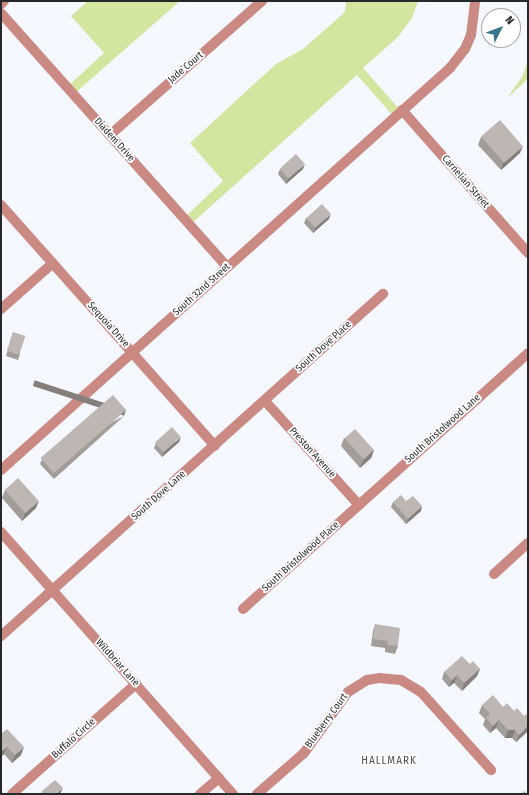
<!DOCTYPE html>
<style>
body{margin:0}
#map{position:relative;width:529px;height:795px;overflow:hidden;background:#f5f8fe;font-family:"Fira Sans Condensed",sans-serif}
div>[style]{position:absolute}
.green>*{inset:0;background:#d3e6a0}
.street>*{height:10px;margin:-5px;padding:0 5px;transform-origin:5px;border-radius:5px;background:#cb8984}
.wall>*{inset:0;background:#a39d9a}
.shaded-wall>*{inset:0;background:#847f7d;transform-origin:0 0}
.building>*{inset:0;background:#bdb6b3;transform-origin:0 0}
span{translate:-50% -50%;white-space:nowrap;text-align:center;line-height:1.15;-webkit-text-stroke:3.5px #fff;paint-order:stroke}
.street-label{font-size:10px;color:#28292b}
.neighbourhood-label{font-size:11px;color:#505257;letter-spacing:1px}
.frame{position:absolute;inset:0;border:2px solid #28292b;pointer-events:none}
.north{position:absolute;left:481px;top:8px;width:40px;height:40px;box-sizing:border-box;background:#fff;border:1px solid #a9a9aa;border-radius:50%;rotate:48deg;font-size:11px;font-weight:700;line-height:16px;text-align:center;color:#28292b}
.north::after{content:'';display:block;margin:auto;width:14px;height:18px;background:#3a748d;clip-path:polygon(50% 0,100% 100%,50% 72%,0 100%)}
</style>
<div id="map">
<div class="green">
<i style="clip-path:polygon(88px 1px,180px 1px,74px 94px,67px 87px,104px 53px,71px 16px)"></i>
<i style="clip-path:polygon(346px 1px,418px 1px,412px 18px,398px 37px,363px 68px,401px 111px,394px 117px,357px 75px,190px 225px,184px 218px,223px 181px,190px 143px,276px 64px,303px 49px,345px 12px)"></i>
<i style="clip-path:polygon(528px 61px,528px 79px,507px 98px,522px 77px)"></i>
</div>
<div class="street">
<i style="left:1px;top:4px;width:4px;rotate:-45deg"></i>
<i style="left:1px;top:13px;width:340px;rotate:48.3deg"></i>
<i style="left:402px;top:110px;width:191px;rotate:48.6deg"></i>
<i style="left:110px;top:135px;width:203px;rotate:-41.4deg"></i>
<i style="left:1px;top:205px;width:322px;rotate:48.4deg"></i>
<i style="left:1px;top:309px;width:69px;rotate:-41.5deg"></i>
<i style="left:265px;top:401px;width:140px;rotate:47.9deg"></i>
<i style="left:1px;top:470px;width:603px;rotate:-41.84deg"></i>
<i style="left:450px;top:68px;width:24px;rotate:-52deg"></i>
<i style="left:465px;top:49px;width:15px;rotate:-67deg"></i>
<i style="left:471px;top:35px;width:34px;rotate:-83deg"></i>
<i style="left:1px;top:532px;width:350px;rotate:48.5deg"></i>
<i style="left:494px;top:574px;width:46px;rotate:-42.4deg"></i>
<i style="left:243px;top:609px;width:383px;rotate:-41.9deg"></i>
<i style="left:1px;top:636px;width:513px;rotate:-41.84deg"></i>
<i style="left:12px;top:794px;width:166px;rotate:-41.6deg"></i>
<i style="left:200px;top:794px;width:25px;rotate:-40deg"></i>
<i style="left:257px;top:794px;width:62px;rotate:-41.1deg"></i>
<i style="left:304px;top:753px;width:75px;rotate:-54.2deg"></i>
<i style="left:348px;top:692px;width:22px;rotate:-32deg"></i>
<i style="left:367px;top:680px;width:12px;rotate:-9deg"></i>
<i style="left:379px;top:678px;width:22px;rotate:5deg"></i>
<i style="left:401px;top:680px;width:23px;rotate:31deg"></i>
<i style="left:421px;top:692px;width:105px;rotate:48.1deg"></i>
</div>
<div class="wall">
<i style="clip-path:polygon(481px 137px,520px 153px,501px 170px,478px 145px)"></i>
<i style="clip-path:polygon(280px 169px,303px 169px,286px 184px,278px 174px)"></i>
<i style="clip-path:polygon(306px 218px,329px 219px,313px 233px,304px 223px)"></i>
<i style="clip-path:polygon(13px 332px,20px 354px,18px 360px,6px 356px)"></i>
<i style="clip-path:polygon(124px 416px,54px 479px,40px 464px,42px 459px)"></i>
<i style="clip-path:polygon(344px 438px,374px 450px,371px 458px,360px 468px,341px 446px)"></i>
<i style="clip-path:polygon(179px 442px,162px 457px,154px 448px,156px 443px)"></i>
<i style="clip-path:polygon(5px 490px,36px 508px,22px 521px,2px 498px)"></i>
<i style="clip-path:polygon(393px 502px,421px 511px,406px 524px,391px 507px)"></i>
<i style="clip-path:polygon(375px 624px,398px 646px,395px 654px,385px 652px,385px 648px,371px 646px,373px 631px)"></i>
<i style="clip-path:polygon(470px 664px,480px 669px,477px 676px,462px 691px,454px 683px,449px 687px,442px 679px,444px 672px)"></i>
<i style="clip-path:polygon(482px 705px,503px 707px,514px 711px,524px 716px,528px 715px,528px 731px,516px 742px,512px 738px,505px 738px,496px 728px,490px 733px,483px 725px,485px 719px,479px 713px)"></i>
<i style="clip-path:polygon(1px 734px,21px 755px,12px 763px,4px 754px,1px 757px)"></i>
</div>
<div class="shaded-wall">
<i style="clip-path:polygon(523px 146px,520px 153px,501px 170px,503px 163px)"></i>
<i style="clip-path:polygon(305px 164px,303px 169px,286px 184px,288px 179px)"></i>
<i style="clip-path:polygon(331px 214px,329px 219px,313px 233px,315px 228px)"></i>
<i style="left:126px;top:410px;width:6px;height:96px;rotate:108deg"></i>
<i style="clip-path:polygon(181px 437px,179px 442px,162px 457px,164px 452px)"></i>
<i style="clip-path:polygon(374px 450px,371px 458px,360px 468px,363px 461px)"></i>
<i style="clip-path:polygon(39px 501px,36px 508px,22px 521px,25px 513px)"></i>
<i style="clip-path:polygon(422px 506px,421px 511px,406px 524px,408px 519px)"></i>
<i style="clip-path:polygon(480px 669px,477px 676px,462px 691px,464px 683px)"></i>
<i style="clip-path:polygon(457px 675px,454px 683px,449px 687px,452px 680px)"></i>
<i style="clip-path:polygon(499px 720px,496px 728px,490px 733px,493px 726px)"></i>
<i style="clip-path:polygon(528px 726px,528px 731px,516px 742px,519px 735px)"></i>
<i style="clip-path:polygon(508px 730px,515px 730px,512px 738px,505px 738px)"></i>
<i style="clip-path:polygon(7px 747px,4px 754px,1px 757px,1px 752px)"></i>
<i style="clip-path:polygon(24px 747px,21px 755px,12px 763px,15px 755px)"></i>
<i style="clip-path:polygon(63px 788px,60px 794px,56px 794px)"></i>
</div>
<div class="building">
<i style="left:500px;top:120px;width:35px;height:25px;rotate:49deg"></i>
<i style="left:296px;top:154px;width:13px;height:22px;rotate:48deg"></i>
<i style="left:322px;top:204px;width:13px;height:21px;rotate:48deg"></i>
<i style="left:13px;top:332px;width:13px;height:20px;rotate:18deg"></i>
<i style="left:113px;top:395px;width:20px;height:96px;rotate:49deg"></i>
<i style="left:172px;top:427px;width:13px;height:23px;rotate:48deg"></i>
<i style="left:355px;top:429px;width:28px;height:14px;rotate:48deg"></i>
<i style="left:18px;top:478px;width:31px;height:18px;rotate:48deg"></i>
<i style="clip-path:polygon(401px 495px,406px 501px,413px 496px,422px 506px,408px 519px,393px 502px)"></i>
<i style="clip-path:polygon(375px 624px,400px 628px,398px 646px,387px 645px,388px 641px,373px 639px)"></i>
<i style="clip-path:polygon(462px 656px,470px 664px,473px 661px,480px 669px,464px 683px,457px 675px,452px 680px,444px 672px)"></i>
<i style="clip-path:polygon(493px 695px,503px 707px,507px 703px,514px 711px,517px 708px,524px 716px,527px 714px,528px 715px,528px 726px,519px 735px,515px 730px,508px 730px,499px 720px,493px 726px,486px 718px,490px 714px,482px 705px)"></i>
<i style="clip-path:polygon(7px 729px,24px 747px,15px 755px,7px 747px,1px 752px,1px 734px)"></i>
<i style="clip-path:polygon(55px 780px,63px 788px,56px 794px,43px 794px,41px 792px)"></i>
<i style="clip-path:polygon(525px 791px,527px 794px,520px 794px)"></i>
</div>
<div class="street-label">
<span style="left:186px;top:68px;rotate:-41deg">Jade Court</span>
<span style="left:114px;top:140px;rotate:48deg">Diadem Drive</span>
<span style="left:465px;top:182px;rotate:49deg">Carnelian Street</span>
<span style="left:202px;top:290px;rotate:-42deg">South 32nd Street</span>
<span style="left:108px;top:325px;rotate:48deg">Sequoia Drive</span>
<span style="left:324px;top:347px;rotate:-42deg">South Dove Place</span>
<span style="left:443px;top:429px;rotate:-42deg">South Bristolwood Lane</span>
<span style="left:312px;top:453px;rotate:48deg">Preston Avenue</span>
<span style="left:159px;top:496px;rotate:-42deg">South Dove Lane</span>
<span style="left:301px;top:557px;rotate:-42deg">South Bristolwood Place</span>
<span style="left:117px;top:663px;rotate:48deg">Wildbriar Lane</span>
<span style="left:327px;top:721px;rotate:-54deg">Blueberry Court</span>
<span style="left:74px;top:739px;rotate:-42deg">Buffalo Circle</span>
</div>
<div class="neighbourhood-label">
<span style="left:389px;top:761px">HALLMARK</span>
</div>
<div class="frame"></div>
<div class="north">N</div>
</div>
